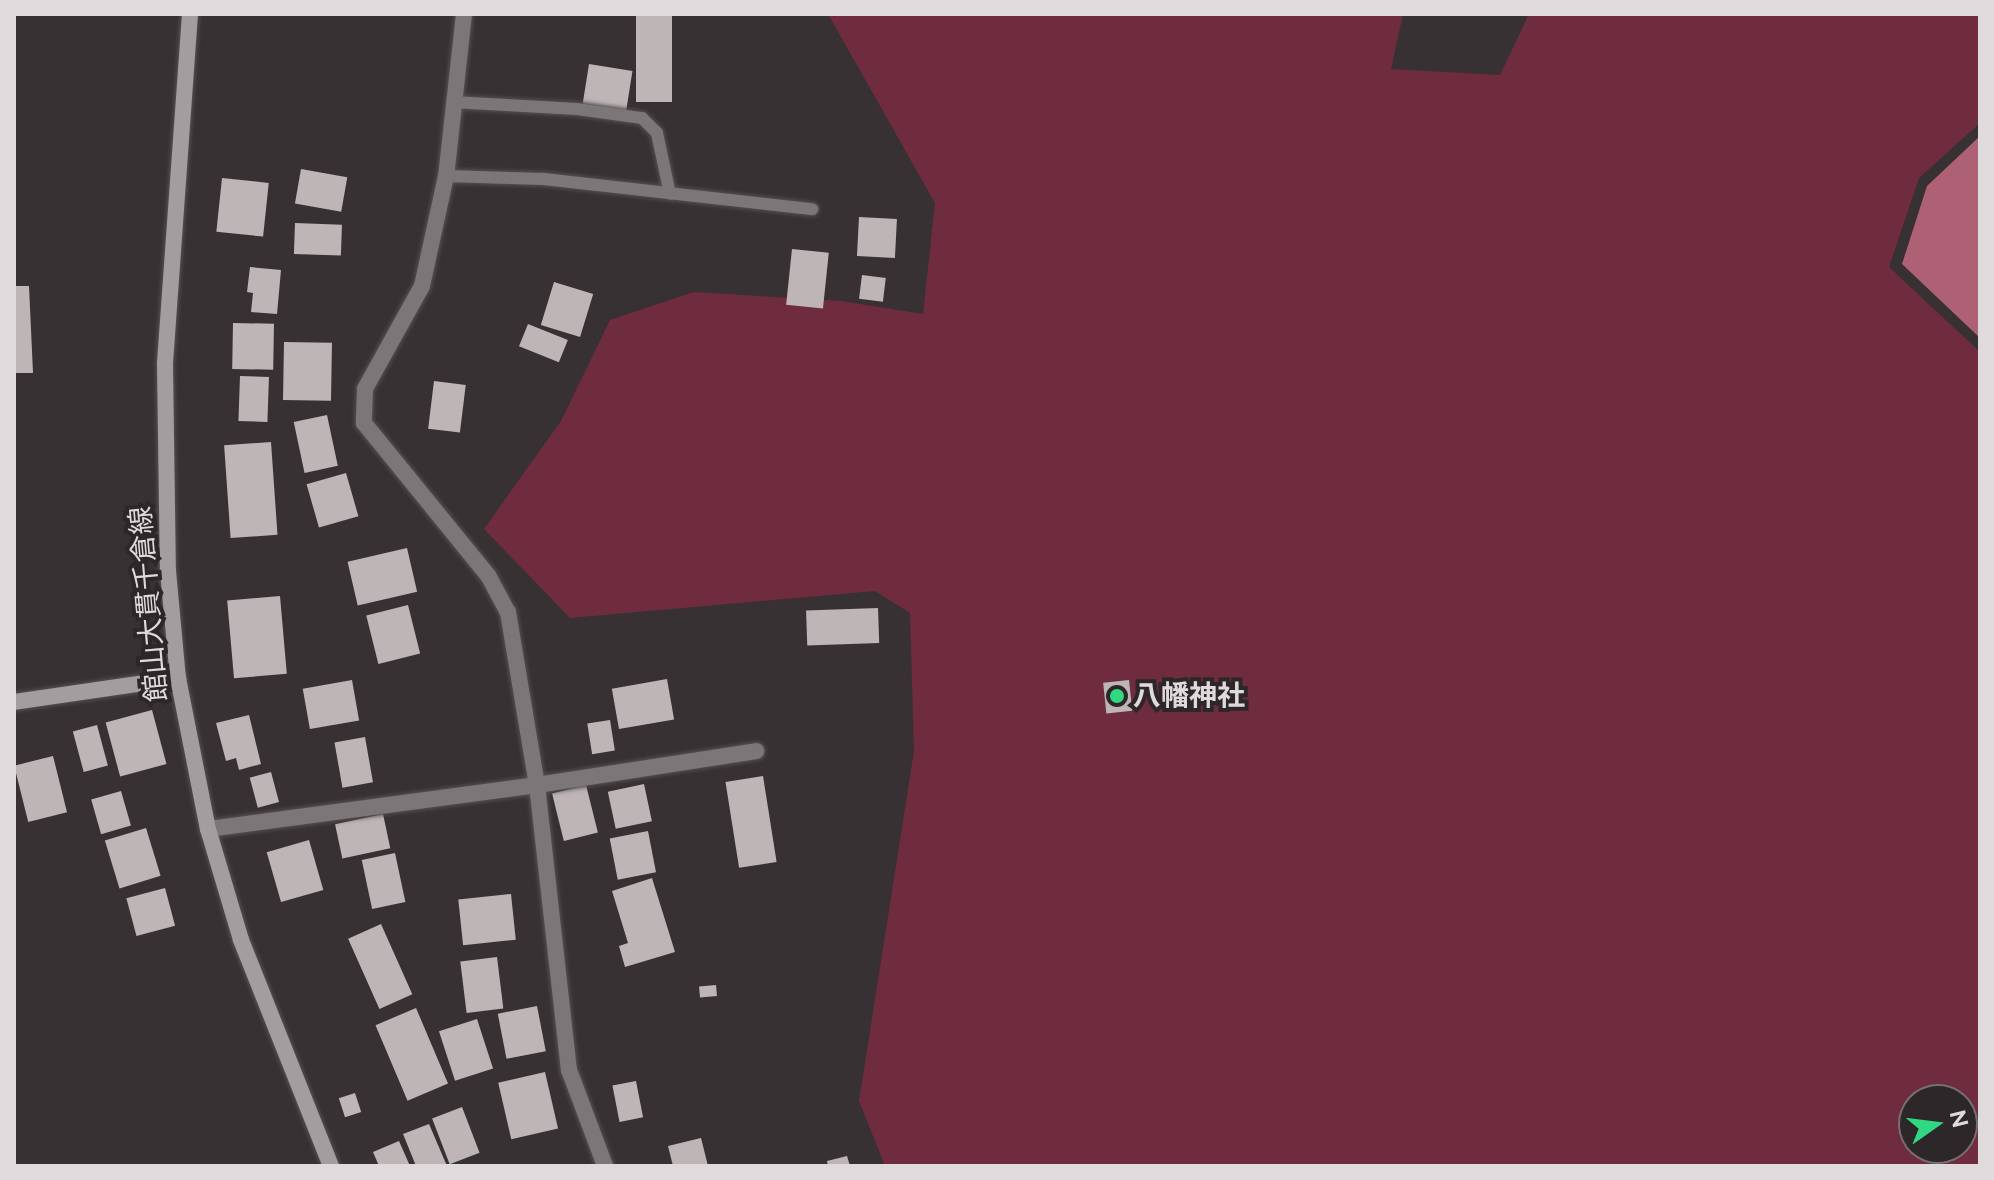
<!DOCTYPE html>
<meta charset="utf-8">
<style>
body{margin:0}
#map{position:relative;width:1994px;height:1180px;overflow:hidden;background:#383133;font-family:Raleway,"Noto Sans JP",sans-serif}
div>[style]{position:absolute}
.green>*{inset:0;background:#6e2c3e}
.water>*{inset:0;background:#ae6174}
.building>*{inset:0;background:#beb5b7;transform-origin:0 0}
.roads{filter:drop-shadow(0 0 2px #565051) drop-shadow(0 0 2px #565051)}
.lane>*{height:12px;margin:-6px;padding:0 6px;transform-origin:6px;border-radius:6px;background:#7b7778}
.street>*{height:16px;margin:-8px;padding:0 8px;transform-origin:8px;border-radius:8px;background:#7b7778}
.secondary>*{height:16px;margin:-8px;padding:0 8px;transform-origin:8px;border-radius:8px;background:#a29d9e}
.dots>*{width:22px;height:22px;translate:-50% -50%;box-sizing:border-box;border:4px solid #2e2729;border-radius:50%}
span{translate:-50% -50%;white-space:nowrap;text-align:center;line-height:1.15;-webkit-text-stroke:8px #2e2729;paint-order:stroke}
.street-label{font-size:28px;color:#dfdbdc}
.poi-label{font-size:28px;color:#dfdbdc;font-weight:700}
.left{translate:0 -50%;text-align:left}
.frame{position:absolute;inset:0;border:16px solid #dfdbdc;pointer-events:none}
.north{position:absolute;left:1898px;top:1084px;width:80px;height:80px;box-sizing:border-box;background:#2e2729;border:2px solid #756f71;border-radius:50%;rotate:76deg;font-size:22px;font-weight:700;line-height:32px;text-align:center;color:#dfdbdc}
.north::after{content:'';display:block;margin:auto;width:28px;height:36px;background:#31d882;clip-path:polygon(50% 0,100% 100%,50% 72%,0 100%)}
</style>
<div id="map">
<div class="green">
<i style="clip-path:polygon(evenodd,828px 14px,1403px 14px,1391px 69px,1500px 75px,1529px 14px,1980px 14px,1980px 123px,1919px 178px,1889px 267px,1980px 352px,1980px 1166px,885px 1166px,859px 1101px,914px 751px,910px 613px,875px 591px,570px 618px,484px 529px,561px 421px,610px 320px,694px 292px,841px 301px,923px 314px,935px 203px,828px 14px,1914px 1100px,1962px 1100px,1962px 1148px,1914px 1148px,1914px 1100px)"></i>
</div>
<div class="water">
<i style="clip-path:polygon(1980px 136px,1980px 338px,1902px 264px,1927px 186px)"></i>
</div>
<div class="building">
<i style="left:636px;top:14px;width:36px;height:88px"></i>
<i style="left:589px;top:64px;width:44px;height:40px;rotate:9deg"></i>
<i style="left:301px;top:169px;width:47px;height:35px;rotate:10deg"></i>
<i style="left:222px;top:178px;width:47px;height:54px;rotate:6deg"></i>
<i style="left:859px;top:217px;width:38px;height:39px;rotate:3deg"></i>
<i style="left:295px;top:223px;width:47px;height:31px;rotate:2deg"></i>
<i style="left:792px;top:249px;width:37px;height:56px;rotate:6deg"></i>
<i style="clip-path:polygon(250px 267px,281px 270px,277px 314px,251px 312px,253px 293px,247px 292px)"></i>
<i style="left:862px;top:275px;width:24px;height:24px;rotate:7deg"></i>
<i style="left:554px;top:282px;width:41px;height:45px;rotate:17deg"></i>
<i style="clip-path:polygon(14px 286px,29px 286px,33px 373px,14px 373px)"></i>
<i style="left:233px;top:323px;width:41px;height:46px;rotate:1deg"></i>
<i style="left:528px;top:324px;width:43px;height:24px;rotate:22deg"></i>
<i style="left:284px;top:342px;width:48px;height:58px;rotate:1deg"></i>
<i style="left:240px;top:376px;width:29px;height:45px;rotate:2deg"></i>
<i style="left:434px;top:381px;width:32px;height:48px;rotate:7deg"></i>
<i style="left:327px;top:415px;width:52px;height:34px;rotate:78deg"></i>
<i style="left:271px;top:442px;width:93px;height:47px;rotate:86deg"></i>
<i style="left:346px;top:473px;width:45px;height:41px;rotate:74deg"></i>
<i style="left:407px;top:548px;width:45px;height:61px;rotate:77deg"></i>
<i style="left:280px;top:596px;width:78px;height:53px;rotate:85deg"></i>
<i style="left:408px;top:605px;width:50px;height:43px;rotate:76deg"></i>
<i style="left:878px;top:608px;width:35px;height:72px;rotate:88deg"></i>
<i style="left:667px;top:679px;width:41px;height:56px;rotate:80deg"></i>
<i style="left:352px;top:680px;width:41px;height:50px;rotate:80deg"></i>
<i style="left:1129px;top:680px;width:31px;height:26px;rotate:84deg"></i>
<i style="left:152px;top:710px;width:56px;height:48px;rotate:75deg"></i>
<i style="clip-path:polygon(249px 715px,261px 764px,239px 770px,236px 758px,226px 761px,216px 723px)"></i>
<i style="left:610px;top:720px;width:31px;height:23px;rotate:81deg"></i>
<i style="left:97px;top:725px;width:42px;height:25px;rotate:75deg"></i>
<i style="left:365px;top:737px;width:46px;height:31px;rotate:80deg"></i>
<i style="left:53px;top:756px;width:58px;height:40px;rotate:76deg"></i>
<i style="left:271px;top:772px;width:31px;height:22px;rotate:75deg"></i>
<i style="left:763px;top:776px;width:87px;height:38px;rotate:81deg"></i>
<i style="left:644px;top:784px;width:38px;height:37px;rotate:78deg"></i>
<i style="left:586px;top:785px;width:49px;height:35px;rotate:76deg"></i>
<i style="left:121px;top:791px;width:36px;height:31px;rotate:74deg"></i>
<i style="left:383px;top:814px;width:35px;height:49px;rotate:78deg"></i>
<i style="left:146px;top:828px;width:50px;height:43px;rotate:73deg"></i>
<i style="left:648px;top:831px;width:42px;height:39px;rotate:79deg"></i>
<i style="left:309px;top:840px;width:52px;height:44px;rotate:74deg"></i>
<i style="left:395px;top:853px;width:50px;height:34px;rotate:78deg"></i>
<i style="clip-path:polygon(652px 878px,675px 952px,625px 967px,619px 946px,628px 943px,612px 891px)"></i>
<i style="left:165px;top:888px;width:39px;height:40px;rotate:75deg"></i>
<i style="left:511px;top:894px;width:46px;height:53px;rotate:84deg"></i>
<i style="left:381px;top:924px;width:77px;height:36px;rotate:66deg"></i>
<i style="left:497px;top:957px;width:52px;height:37px;rotate:83deg"></i>
<i style="left:716px;top:985px;width:11px;height:17px;rotate:85deg"></i>
<i style="left:537px;top:1006px;width:46px;height:40px;rotate:79deg"></i>
<i style="left:416px;top:1008px;width:82px;height:44px;rotate:67deg"></i>
<i style="left:477px;top:1019px;width:52px;height:40px;rotate:72deg"></i>
<i style="left:545px;top:1072px;width:58px;height:48px;rotate:77deg"></i>
<i style="left:636px;top:1081px;width:37px;height:24px;rotate:79deg"></i>
<i style="left:355px;top:1093px;width:20px;height:17px;rotate:72deg"></i>
<i style="left:462px;top:1107px;width:49px;height:32px;rotate:69deg"></i>
<i style="clip-path:polygon(429px 1124px,447px 1166px,416px 1166px,403px 1134px)"></i>
<i style="clip-path:polygon(701px 1138px,708px 1166px,673px 1166px,668px 1146px)"></i>
<i style="clip-path:polygon(399px 1141px,410px 1166px,379px 1166px,373px 1152px)"></i>
<i style="clip-path:polygon(847px 1156px,850px 1166px,828px 1166px,827px 1161px)"></i>
</div>
<div class="roads">
<div class="lane">
<i style="left:453px;top:102px;width:124px;rotate:3.2deg"></i>
<i style="left:577px;top:109px;width:66px;rotate:7.9deg"></i>
<i style="left:642px;top:118px;width:21px;rotate:45deg"></i>
<i style="left:657px;top:133px;width:62px;rotate:78deg"></i>
<i style="left:446px;top:176px;width:97px;rotate:1.8deg"></i>
<i style="left:543px;top:179px;width:271px;rotate:6.4deg"></i>
</div>
<div class="street">
<i style="left:464px;top:14px;width:163px;rotate:96.3deg"></i>
<i style="left:446px;top:176px;width:113px;rotate:102.3deg"></i>
<i style="left:422px;top:286px;width:118px;rotate:119deg"></i>
<i style="left:365px;top:389px;width:34px;rotate:92deg"></i>
<i style="left:364px;top:423px;width:198px;rotate:50.9deg"></i>
<i style="left:489px;top:577px;width:40px;rotate:62deg"></i>
<i style="left:508px;top:612px;width:175px;rotate:80.5deg"></i>
<i style="left:537px;top:785px;width:287px;rotate:83.6deg"></i>
<i style="left:569px;top:1070px;width:103px;rotate:69.4deg"></i>
<i style="left:208px;top:829px;width:332px;rotate:-7.6deg"></i>
<i style="left:537px;top:785px;width:222px;rotate:-8.8deg"></i>
</div>
<div class="secondary">
<i style="left:190px;top:14px;width:351px;rotate:94.1deg"></i>
<i style="left:165px;top:364px;width:207px;rotate:89.2deg"></i>
<i style="left:168px;top:571px;width:107px;rotate:84.7deg"></i>
<i style="left:178px;top:678px;width:154px;rotate:78.8deg"></i>
<i style="left:208px;top:829px;width:116px;rotate:73.4deg"></i>
<i style="left:241px;top:940px;width:243px;rotate:68.3deg"></i>
<i style="left:14px;top:702px;width:166px;rotate:-8.3deg"></i>
</div>
</div>
<div class="dots">
<i style="left:1117px;top:696px;background:#31d882"></i>
</div>
<div class="street-label">
<span style="left:149px;top:604px;rotate:-95deg">館山大貫千倉線</span>
</div>
<div class="poi-label">
<span class="left" style="left:1133px;top:696px">八幡神社</span>
</div>
<div class="frame"></div>
<div class="north">N</div>
</div>
